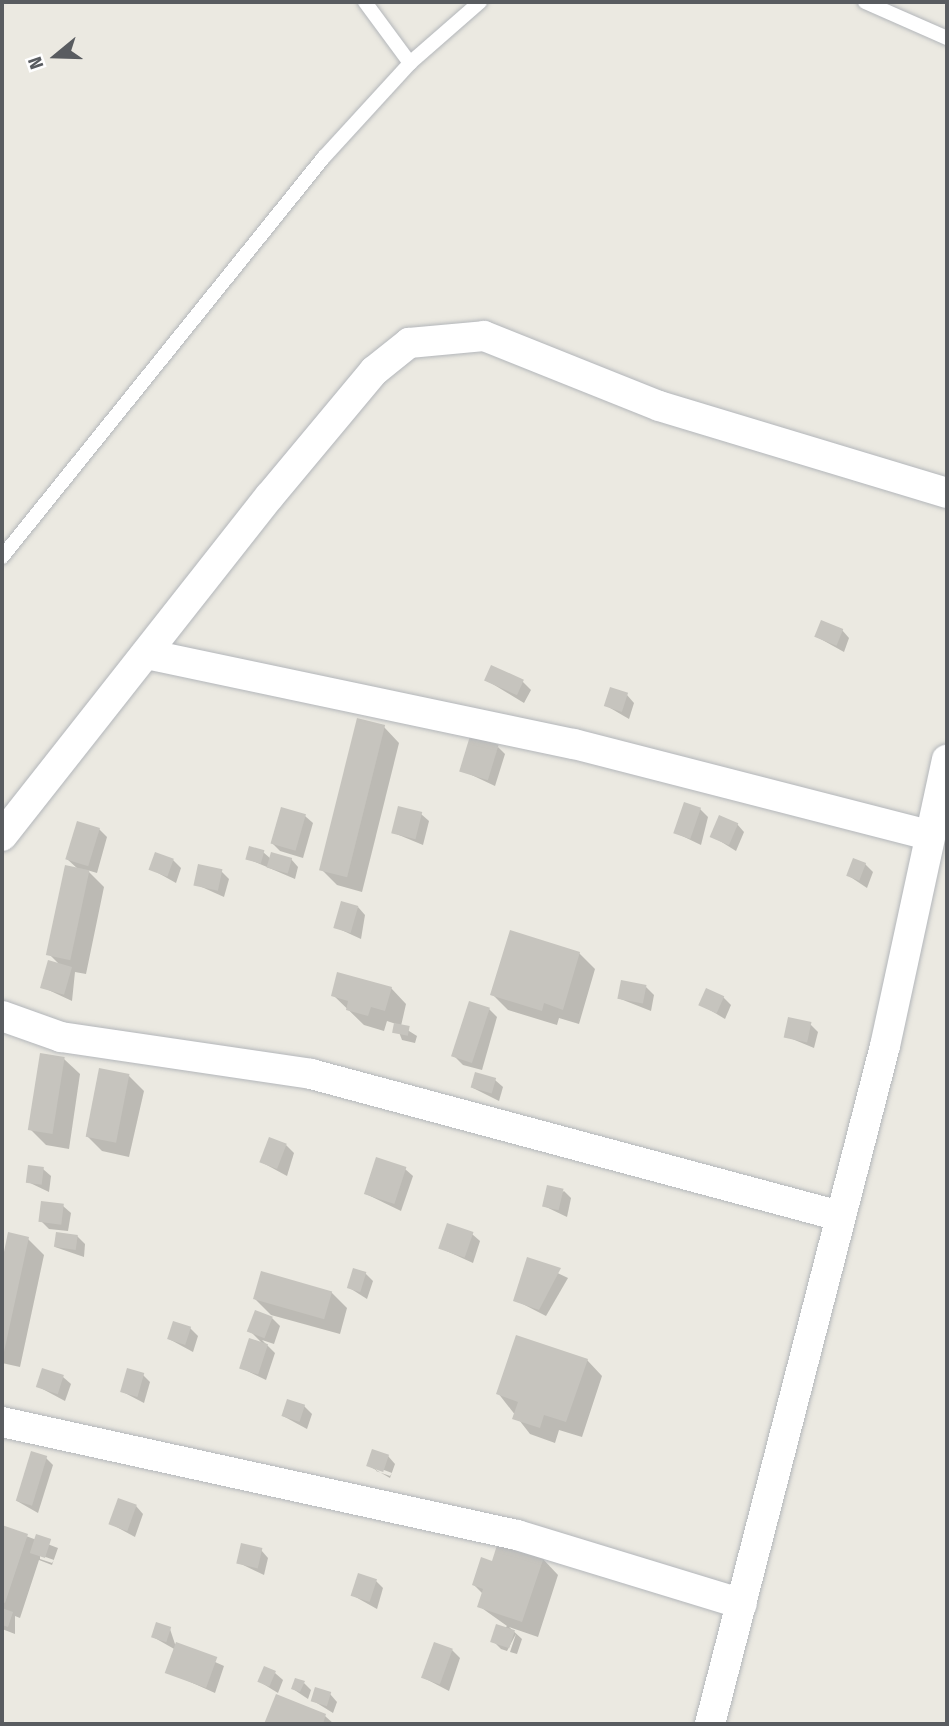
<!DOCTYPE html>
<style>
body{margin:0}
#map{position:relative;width:949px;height:1726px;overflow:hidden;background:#ebe9e1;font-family:"Fira Sans Condensed",sans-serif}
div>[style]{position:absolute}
.shadow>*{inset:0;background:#0003}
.building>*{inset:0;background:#c6c4be;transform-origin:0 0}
.roads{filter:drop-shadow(0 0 2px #b3b6ba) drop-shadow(0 0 2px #b3b6ba)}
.service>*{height:14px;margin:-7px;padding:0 7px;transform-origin:7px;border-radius:7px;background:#fff}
.minor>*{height:30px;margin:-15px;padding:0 15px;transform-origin:15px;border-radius:15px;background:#fff}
span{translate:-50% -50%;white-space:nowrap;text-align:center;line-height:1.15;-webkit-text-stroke:5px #fff;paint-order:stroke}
.frame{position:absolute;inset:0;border:4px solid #595c60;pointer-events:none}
.north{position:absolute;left:21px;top:21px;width:70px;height:70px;-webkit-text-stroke:5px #fff;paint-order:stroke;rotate:251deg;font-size:19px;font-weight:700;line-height:28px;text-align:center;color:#595c60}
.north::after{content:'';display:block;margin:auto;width:24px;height:32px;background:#595c60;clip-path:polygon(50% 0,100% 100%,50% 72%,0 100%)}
</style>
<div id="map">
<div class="shadow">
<i style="clip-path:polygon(842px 630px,849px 638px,844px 652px,817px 637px)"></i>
<i style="clip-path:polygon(486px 680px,523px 682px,531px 690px,524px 703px)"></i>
<i style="clip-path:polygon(627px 695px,634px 703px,629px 719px,605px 705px)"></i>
<i style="clip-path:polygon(384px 727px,399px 743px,362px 892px,337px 885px,321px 869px)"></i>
<i style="clip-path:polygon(498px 747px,505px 754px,495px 786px,461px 770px)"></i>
<i style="clip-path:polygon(700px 809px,708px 817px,701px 845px,678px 834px)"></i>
<i style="clip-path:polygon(421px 814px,429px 821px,423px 845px,394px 833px)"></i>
<i style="clip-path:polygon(305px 816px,313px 823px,303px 858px,280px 851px,273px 844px)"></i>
<i style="clip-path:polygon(737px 824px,744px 832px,736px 851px,712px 836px)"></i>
<i style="clip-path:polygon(99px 829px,107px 837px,97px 873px,87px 870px,104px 887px,86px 974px,75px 972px,72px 1001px,42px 987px,60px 965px,49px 954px,78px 869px,67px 859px)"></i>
<i style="clip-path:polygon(263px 852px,271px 859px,291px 859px,298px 867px,295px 879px,248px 859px)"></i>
<i style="clip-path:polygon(173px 860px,181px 868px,176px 883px,151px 869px)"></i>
<i style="clip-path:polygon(865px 864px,873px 872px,867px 888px,849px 876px)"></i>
<i style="clip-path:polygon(221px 871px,229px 879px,224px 897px,195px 884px)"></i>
<i style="clip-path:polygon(358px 907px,365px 915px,361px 939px,337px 928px)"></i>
<i style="clip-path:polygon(579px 953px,595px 969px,579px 1024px,559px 1018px,557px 1025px,508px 1010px,492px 994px)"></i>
<i style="clip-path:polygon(646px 987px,654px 995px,651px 1011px,618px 998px)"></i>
<i style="clip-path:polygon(391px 988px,406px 1004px,401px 1026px,417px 1036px,415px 1043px,402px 1040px,396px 1024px,387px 1021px,384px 1031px,364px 1025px,333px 995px)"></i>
<i style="clip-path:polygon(723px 997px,731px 1005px,725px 1019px,700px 1004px)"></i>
<i style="clip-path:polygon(489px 1009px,497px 1017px,482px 1070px,463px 1065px,455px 1057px)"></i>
<i style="clip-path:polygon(810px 1024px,818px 1032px,814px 1048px,785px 1036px)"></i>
<i style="clip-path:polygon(64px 1059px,80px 1074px,69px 1149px,46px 1145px,30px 1129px)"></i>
<i style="clip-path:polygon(128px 1075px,144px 1091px,129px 1157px,102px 1151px,86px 1135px)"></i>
<i style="clip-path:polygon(495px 1080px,503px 1087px,499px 1101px,473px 1088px)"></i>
<i style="clip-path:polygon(286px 1145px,294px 1153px,287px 1176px,263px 1163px)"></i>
<i style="clip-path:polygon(43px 1169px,51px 1176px,49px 1192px,28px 1182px)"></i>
<i style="clip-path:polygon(405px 1169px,413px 1176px,401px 1211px,366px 1194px)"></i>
<i style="clip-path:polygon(564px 1191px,571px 1198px,567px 1217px,544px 1206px)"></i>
<i style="clip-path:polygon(63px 1206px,71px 1213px,68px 1231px,49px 1229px,41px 1221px)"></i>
<i style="clip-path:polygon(10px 1234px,28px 1239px,44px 1255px,20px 1367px,2px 1363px,2px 1271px)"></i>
<i style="clip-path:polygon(472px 1234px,480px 1241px,473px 1263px,440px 1248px)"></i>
<i style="clip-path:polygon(77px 1236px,85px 1244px,84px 1257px,55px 1247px)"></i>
<i style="clip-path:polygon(528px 1259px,568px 1278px,546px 1316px,515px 1300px)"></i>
<i style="clip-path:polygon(365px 1273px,373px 1281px,367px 1299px,348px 1287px)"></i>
<i style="clip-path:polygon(331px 1292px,347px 1308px,340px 1334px,271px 1315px,255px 1299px)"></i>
<i style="clip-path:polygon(272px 1318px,280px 1326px,274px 1344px,262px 1340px,275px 1353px,266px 1380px,241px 1368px,263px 1344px,250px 1331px)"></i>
<i style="clip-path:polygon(190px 1328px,198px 1336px,193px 1352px,169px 1339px)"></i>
<i style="clip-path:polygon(587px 1360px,602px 1376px,582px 1437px,559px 1430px,555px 1443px,530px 1434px,498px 1393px)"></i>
<i style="clip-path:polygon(143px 1375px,150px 1382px,144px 1403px,121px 1391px)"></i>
<i style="clip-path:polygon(63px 1377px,71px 1384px,65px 1401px,37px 1386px)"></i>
<i style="clip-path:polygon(304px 1406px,312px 1414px,307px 1429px,283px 1416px)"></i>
<i style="clip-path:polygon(evenodd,388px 1456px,395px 1464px,390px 1478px,369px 1466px,388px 1456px,376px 1467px,392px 1473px,390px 1476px,376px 1471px,376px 1467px)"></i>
<i style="clip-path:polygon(46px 1458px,53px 1465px,38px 1513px,17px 1501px)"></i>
<i style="clip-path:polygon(136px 1506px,143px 1514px,135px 1537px,111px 1524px)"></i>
<i style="clip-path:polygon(evenodd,2px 1527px,58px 1548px,52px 1565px,39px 1560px,20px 1618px,15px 1616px,15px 1634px,2px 1629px,2px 1527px,40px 1555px,54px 1560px,52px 1563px,40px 1559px,40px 1555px)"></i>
<i style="clip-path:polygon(261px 1550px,268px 1558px,264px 1575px,237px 1562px)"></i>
<i style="clip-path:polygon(543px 1559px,558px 1575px,538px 1637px,509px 1627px,522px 1639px,517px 1654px,510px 1652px,516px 1634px,507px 1651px,501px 1649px,493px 1641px,507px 1626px,479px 1606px,483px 1594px,474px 1585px,493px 1563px)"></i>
<i style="clip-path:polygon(376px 1581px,383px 1588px,377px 1609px,352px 1595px)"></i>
<i style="clip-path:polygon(170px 1629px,175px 1644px,224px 1666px,215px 1693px,168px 1672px,176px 1650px,153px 1637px)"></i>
<i style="clip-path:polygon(452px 1650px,460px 1658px,449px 1691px,424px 1678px)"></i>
<i style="clip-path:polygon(275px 1673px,283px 1680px,278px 1693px,260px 1682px)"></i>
<i style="clip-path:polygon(304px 1683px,311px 1690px,308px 1699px,293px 1689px)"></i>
<i style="clip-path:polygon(330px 1694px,337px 1702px,333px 1713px,312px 1700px)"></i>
<i style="clip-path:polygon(277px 1696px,325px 1716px,334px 1724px,266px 1724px)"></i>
</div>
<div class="building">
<i style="left:821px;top:620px;width:24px;height:18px;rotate:22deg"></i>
<i style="left:491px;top:665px;width:36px;height:17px;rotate:24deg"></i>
<i style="left:610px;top:687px;width:19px;height:20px;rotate:18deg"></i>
<i style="left:357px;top:718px;width:29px;height:157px;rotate:14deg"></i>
<i style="left:470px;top:736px;width:30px;height:37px;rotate:17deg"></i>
<i style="left:684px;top:802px;width:18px;height:33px;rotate:19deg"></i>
<i style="left:398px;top:806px;width:25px;height:28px;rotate:14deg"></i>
<i style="left:281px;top:807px;width:26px;height:38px;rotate:16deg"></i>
<i style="left:719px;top:815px;width:21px;height:24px;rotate:23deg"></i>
<i style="left:77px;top:821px;width:24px;height:40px;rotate:17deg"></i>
<i style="left:249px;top:846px;width:16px;height:14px;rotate:15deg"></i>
<i style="left:155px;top:852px;width:20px;height:19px;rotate:20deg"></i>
<i style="left:271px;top:852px;width:22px;height:16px;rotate:16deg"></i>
<i style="left:853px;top:858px;width:14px;height:19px;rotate:21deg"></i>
<i style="left:198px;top:864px;width:25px;height:22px;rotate:12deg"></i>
<i style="left:65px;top:865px;width:25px;height:92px;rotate:12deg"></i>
<i style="left:341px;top:901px;width:18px;height:28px;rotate:16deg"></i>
<i style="clip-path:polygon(510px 930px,580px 952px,563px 1010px,544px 1003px,542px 1011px,490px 995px)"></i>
<i style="left:48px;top:960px;width:25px;height:29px;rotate:16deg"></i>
<i style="clip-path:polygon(337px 972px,392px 987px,385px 1011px,371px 1007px,368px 1016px,346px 1010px,348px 1001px,331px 996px)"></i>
<i style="left:621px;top:980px;width:26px;height:19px;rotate:11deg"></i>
<i style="left:706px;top:988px;width:20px;height:19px;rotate:24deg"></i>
<i style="left:469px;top:1001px;width:22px;height:58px;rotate:18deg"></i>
<i style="left:788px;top:1017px;width:24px;height:21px;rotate:12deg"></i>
<i style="left:394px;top:1023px;width:16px;height:10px;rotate:11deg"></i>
<i style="left:40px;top:1053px;width:25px;height:78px;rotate:9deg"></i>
<i style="left:99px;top:1068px;width:31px;height:70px;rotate:11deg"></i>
<i style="left:475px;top:1072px;width:22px;height:16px;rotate:16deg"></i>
<i style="left:269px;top:1137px;width:19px;height:27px;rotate:21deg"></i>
<i style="left:376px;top:1157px;width:32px;height:39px;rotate:18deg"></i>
<i style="left:28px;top:1165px;width:16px;height:18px;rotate:7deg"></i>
<i style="left:547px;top:1185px;width:17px;height:22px;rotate:13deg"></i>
<i style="left:41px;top:1201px;width:23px;height:21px;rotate:7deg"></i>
<i style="left:447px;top:1223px;width:28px;height:27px;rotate:19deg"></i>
<i style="clip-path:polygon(8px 1232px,29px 1237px,4px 1352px,2px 1262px)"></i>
<i style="left:56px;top:1232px;width:22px;height:15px;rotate:8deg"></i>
<i style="clip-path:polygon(527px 1257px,561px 1268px,539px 1310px,513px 1301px)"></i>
<i style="left:353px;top:1268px;width:14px;height:21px;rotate:17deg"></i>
<i style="left:261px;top:1271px;width:74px;height:29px;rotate:16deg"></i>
<i style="left:255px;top:1310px;width:19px;height:23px;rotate:21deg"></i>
<i style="left:173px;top:1321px;width:19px;height:19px;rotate:18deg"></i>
<i style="clip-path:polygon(516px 1335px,588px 1359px,566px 1422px,544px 1415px,540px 1428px,512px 1419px,518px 1402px,496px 1394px)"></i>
<i style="left:249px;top:1338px;width:20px;height:32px;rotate:18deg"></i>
<i style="left:42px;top:1368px;width:23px;height:20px;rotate:18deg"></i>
<i style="left:127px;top:1368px;width:18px;height:25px;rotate:16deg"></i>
<i style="left:287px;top:1399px;width:19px;height:18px;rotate:18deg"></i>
<i style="left:372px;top:1449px;width:18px;height:18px;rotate:19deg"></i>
<i style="left:31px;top:1451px;width:17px;height:52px;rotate:17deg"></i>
<i style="left:118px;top:1498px;width:20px;height:28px;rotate:20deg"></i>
<i style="clip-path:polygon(2px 1525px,28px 1534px,5px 1603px,2px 1602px)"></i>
<i style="left:36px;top:1534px;width:16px;height:20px;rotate:18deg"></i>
<i style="clip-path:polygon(498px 1542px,544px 1557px,522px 1622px,477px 1607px,483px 1589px,472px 1585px,481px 1557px,492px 1561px)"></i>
<i style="left:241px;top:1543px;width:22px;height:21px;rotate:13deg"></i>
<i style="left:358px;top:1573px;width:20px;height:24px;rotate:18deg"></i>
<i style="clip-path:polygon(2px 1608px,13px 1612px,8px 1627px,2px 1625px)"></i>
<i style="left:156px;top:1622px;width:16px;height:16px;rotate:18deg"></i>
<i style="left:496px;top:1624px;width:20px;height:19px;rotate:18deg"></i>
<i style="left:176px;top:1642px;width:44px;height:33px;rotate:20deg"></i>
<i style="left:434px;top:1642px;width:20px;height:38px;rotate:20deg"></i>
<i style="left:264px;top:1666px;width:13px;height:17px;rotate:23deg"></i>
<i style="clip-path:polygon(295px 1678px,305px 1681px,300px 1692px,291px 1689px)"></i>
<i style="left:315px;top:1687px;width:17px;height:15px;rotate:17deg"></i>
<i style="clip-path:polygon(276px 1694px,326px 1714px,323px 1724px,264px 1724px)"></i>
</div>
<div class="roads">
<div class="service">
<i style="left:365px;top:2px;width:76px;rotate:53.6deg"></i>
<i style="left:865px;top:2px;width:90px;rotate:23.7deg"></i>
<i style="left:2px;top:557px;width:514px;rotate:-51.17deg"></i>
<i style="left:324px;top:157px;width:127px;rotate:-47.5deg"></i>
<i style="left:410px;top:63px;width:93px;rotate:-41.1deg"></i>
</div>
<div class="minor">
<i style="left:146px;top:654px;width:437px;rotate:11.9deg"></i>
<i style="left:574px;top:744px;width:366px;rotate:14.4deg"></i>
<i style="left:2px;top:836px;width:432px;rotate:-51.8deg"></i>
<i style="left:269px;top:497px;width:164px;rotate:-50.2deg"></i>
<i style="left:374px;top:371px;width:45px;rotate:-38.7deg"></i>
<i style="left:409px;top:343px;width:75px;rotate:-5.3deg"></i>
<i style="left:484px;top:336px;width:188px;rotate:21.8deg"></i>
<i style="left:659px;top:406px;width:301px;rotate:16.8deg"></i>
<i style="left:2px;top:1016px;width:63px;rotate:19.6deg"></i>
<i style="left:61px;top:1037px;width:253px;rotate:8.4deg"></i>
<i style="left:311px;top:1074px;width:548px;rotate:15.03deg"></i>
<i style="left:2px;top:1422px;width:527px;rotate:12.38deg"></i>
<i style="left:517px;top:1535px;width:235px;rotate:17deg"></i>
<i style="left:710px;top:1724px;width:700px;rotate:-75.53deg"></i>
<i style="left:885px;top:1046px;width:293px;rotate:-77.8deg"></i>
</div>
</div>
<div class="frame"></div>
<div class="north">N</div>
</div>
